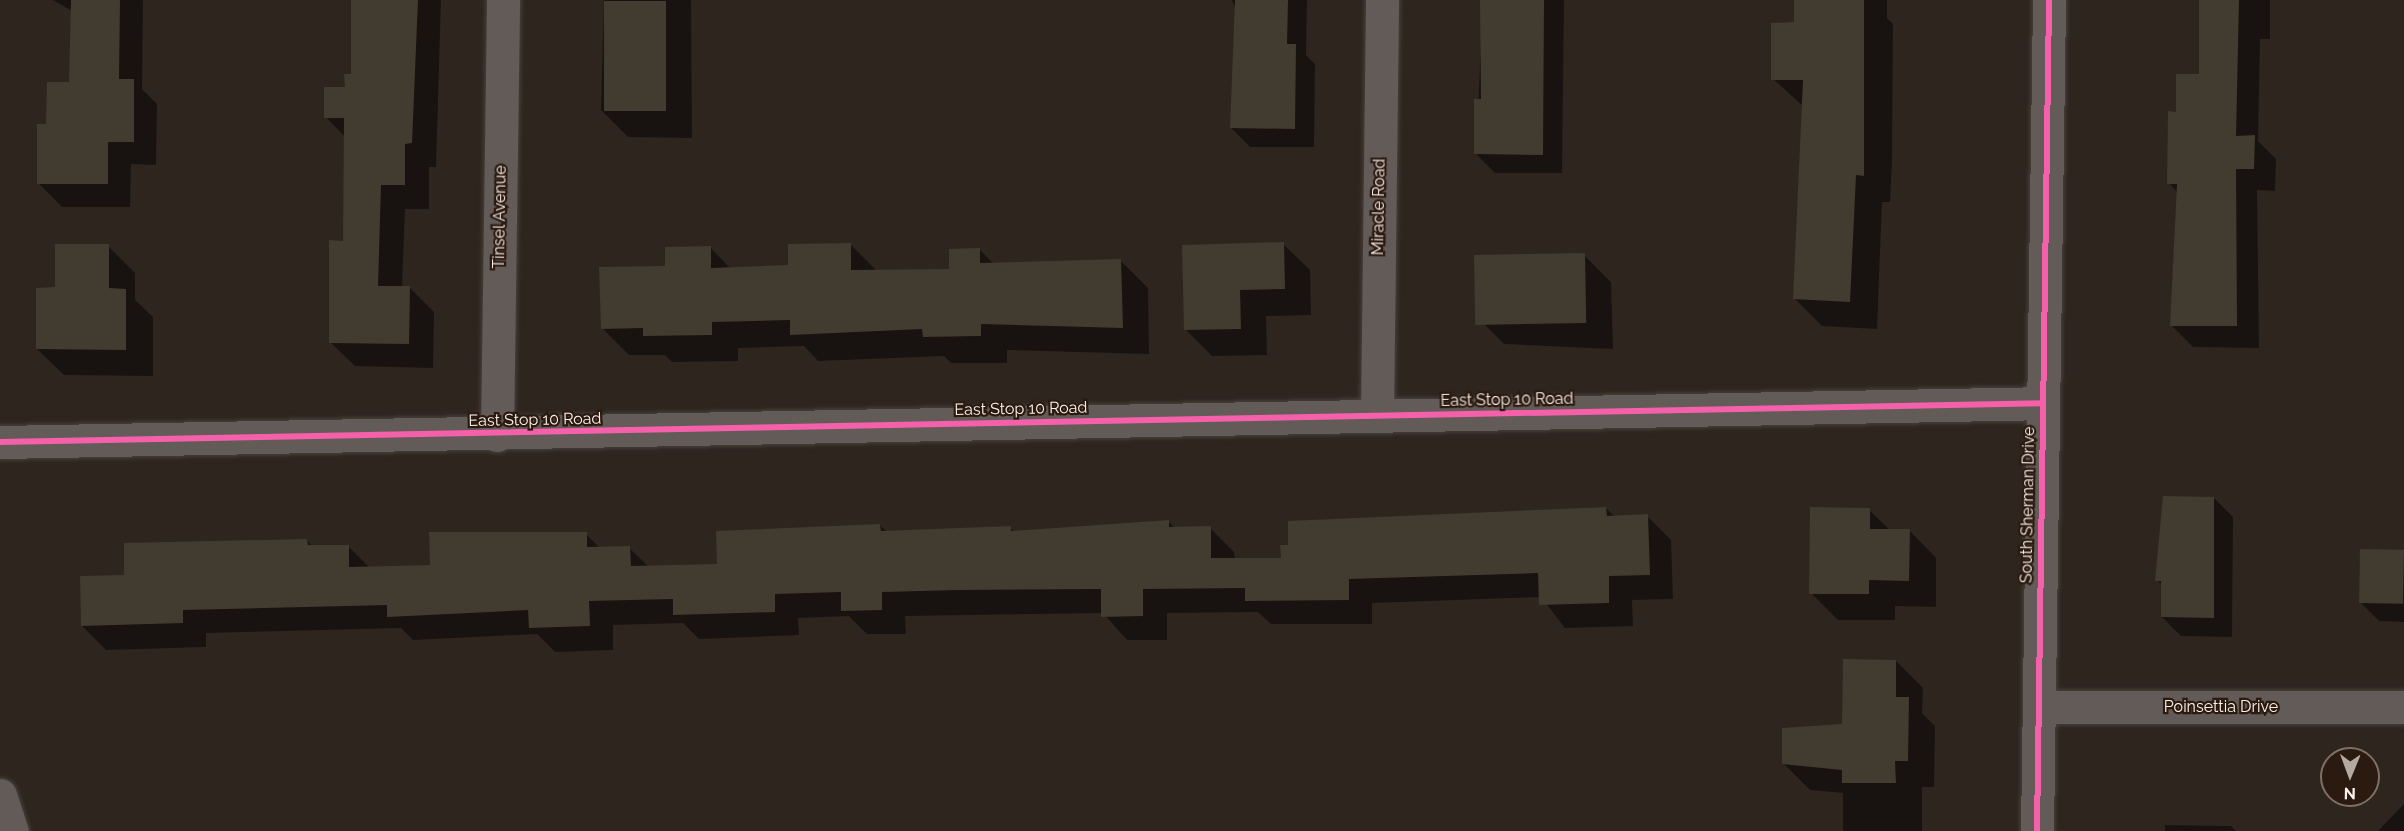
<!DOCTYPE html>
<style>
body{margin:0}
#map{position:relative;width:2404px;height:831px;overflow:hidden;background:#2e251f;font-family:Raleway,sans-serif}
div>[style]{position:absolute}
.shadow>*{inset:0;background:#0007}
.building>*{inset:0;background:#423b30;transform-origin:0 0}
.roads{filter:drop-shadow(0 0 2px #48403b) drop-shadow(0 0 2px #48403b)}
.minor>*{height:33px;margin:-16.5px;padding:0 16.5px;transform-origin:16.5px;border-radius:16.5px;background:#635b57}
.cycleway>*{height:6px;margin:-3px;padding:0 3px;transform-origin:3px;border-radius:3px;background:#f560ab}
span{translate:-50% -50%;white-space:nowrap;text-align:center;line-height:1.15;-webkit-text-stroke:4.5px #2a1a10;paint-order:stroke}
.street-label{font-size:16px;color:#fcf1ea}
.north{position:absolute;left:2320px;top:747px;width:60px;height:60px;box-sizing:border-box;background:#2a1a10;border:2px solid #7e7067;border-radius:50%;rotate:181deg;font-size:16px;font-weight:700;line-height:24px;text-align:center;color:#fcf1ea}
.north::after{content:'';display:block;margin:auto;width:21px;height:27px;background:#b4aaa3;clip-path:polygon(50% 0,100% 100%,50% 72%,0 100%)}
</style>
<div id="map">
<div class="shadow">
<i style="clip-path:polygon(53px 0,143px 0,142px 89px,157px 104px,156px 165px,131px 164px,130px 207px,62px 207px,38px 183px,48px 126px,71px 84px,72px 11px)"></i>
<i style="clip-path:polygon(353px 0,441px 0,436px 167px,429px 167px,429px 209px,405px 209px,402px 288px,410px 288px,434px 312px,433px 368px,355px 366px,330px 342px,344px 242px,345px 137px,326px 117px,352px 75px)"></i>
<i style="clip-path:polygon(604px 0,691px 0,692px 138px,628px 137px,601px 110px)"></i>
<i style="clip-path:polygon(1232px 0,1307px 0,1306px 55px,1315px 64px,1314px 147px,1250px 147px,1231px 128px,1236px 10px)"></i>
<i style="clip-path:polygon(1483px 0,1564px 0,1562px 173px,1495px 173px,1476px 154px)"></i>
<i style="clip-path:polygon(1795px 0,1887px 0,1887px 18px,1893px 24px,1892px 162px,1890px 202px,1882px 202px,1877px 329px,1822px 326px,1795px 299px,1803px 106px,1773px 79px,1795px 24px)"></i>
<i style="clip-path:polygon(2200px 0,2270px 0,2270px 39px,2260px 39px,2258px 141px,2276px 159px,2275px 191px,2257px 190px,2259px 348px,2193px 347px,2171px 325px,2178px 193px,2169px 183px,2177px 113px,2201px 76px)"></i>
<i style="clip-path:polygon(850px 244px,877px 271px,951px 270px,979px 249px,994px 264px,1121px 261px,1148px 288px,1149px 354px,1007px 350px,1007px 363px,951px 363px,944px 356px,818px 361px,804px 346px,738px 348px,738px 361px,672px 362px,665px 355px,629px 355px,602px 328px,667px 267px,710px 247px,731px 269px,790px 267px)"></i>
<i style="clip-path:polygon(1283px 244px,1310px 270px,1311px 315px,1266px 316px,1267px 355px,1212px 356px,1185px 329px)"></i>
<i style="clip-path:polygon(108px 246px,135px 273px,135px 300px,153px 317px,153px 376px,64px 375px,37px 349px,56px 289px)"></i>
<i style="clip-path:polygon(1584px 255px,1611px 282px,1613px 349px,1504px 344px,1477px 317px)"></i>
<i style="clip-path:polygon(2214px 498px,2233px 517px,2232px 637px,2181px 636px,2162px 617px,2163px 586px,2157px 580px)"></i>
<i style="clip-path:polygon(1606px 508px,1615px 517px,1647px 516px,1671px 540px,1673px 599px,1632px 600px,1633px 626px,1565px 628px,1541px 597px,1372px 603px,1372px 624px,1271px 624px,1258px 612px,1167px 613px,1167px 640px,1127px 640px,1103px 613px,905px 616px,906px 634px,867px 634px,849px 616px,798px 618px,799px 635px,699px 639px,683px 623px,613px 625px,613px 650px,555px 652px,537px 634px,413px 640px,401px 628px,206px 633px,206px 647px,106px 650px,82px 626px,126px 577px,307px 540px,313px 547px,348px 546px,370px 568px,431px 566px,586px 534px,601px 549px,629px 548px,649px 567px,719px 566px,880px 525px,887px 532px,1010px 528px,1015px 532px,1169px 522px,1175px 528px,1210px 528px,1234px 552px,1235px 559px,1282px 559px)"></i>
<i style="clip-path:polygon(1869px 510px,1890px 530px,1910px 531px,1936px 558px,1936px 607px,1895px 606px,1895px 620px,1838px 620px,1811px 593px)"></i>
<i style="clip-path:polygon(2404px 551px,2404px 622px,2379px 621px,2360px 602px)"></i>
<i style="clip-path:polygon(1896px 661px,1923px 688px,1922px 713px,1935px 726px,1934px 787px,1922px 787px,1922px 831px,1843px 831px,1843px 793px,1810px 790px,1783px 763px,1844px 726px)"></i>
<i style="clip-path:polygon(2404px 804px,2404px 831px,2378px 831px)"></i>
<i style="clip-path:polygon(2165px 825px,2231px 826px,2236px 831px,2165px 831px)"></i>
</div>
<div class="building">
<i style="clip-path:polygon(71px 0,120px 0,119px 79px,134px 79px,134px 142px,108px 142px,108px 184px,37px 184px,37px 124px,46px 124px,47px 82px,69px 82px)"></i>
<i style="clip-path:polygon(351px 0,418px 0,412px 143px,405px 144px,405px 185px,381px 185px,378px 286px,410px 286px,409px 344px,329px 343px,329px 240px,343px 241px,344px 118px,324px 118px,324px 87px,345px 87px,344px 74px,351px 74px)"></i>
<i style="clip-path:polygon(1235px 0,1288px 0,1287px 44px,1296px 44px,1295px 129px,1230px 128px)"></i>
<i style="clip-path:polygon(1480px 0,1544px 0,1543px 155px,1474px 154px,1474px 99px,1481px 99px)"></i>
<i style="clip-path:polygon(1794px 0,1864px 0,1864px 176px,1856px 175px,1850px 302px,1793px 299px,1803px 80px,1771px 80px,1771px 23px,1794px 22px)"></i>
<i style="clip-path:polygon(2199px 0,2239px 0,2236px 136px,2255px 135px,2254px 169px,2236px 169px,2237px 326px,2170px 326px,2177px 184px,2167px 184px,2168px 111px,2176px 112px,2176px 74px,2199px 74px)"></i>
<i style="left:604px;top:1px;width:62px;height:110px"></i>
<i style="clip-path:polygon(1284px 242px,1285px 289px,1240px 290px,1241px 329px,1184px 330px,1182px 245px)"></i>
<i style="clip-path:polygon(851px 243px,851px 270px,949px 269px,949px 249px,980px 248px,980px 263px,1121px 259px,1123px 328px,981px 324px,981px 336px,923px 337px,922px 329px,790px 335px,790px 320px,712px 322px,712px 335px,643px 336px,643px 328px,601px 329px,599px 267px,665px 266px,665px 247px,711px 246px,711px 268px,788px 265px,788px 244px)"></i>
<i style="clip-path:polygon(55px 244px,109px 244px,109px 288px,126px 289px,126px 350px,36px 349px,36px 288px,55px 287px)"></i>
<i style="left:1585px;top:253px;width:70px;height:111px;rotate:89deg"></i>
<i style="clip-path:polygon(2163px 496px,2214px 497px,2214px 618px,2161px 617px,2161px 581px,2155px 581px)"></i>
<i style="clip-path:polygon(1606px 507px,1607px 516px,1648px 514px,1650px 575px,1609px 576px,1609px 603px,1539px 605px,1538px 573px,1349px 579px,1349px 600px,1245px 601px,1245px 588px,1143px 589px,1143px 616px,1101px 617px,1101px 589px,959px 590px,882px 592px,882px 610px,841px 611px,841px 592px,775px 594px,775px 612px,673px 615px,673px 599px,589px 601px,590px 626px,529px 628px,528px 610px,387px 617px,387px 605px,183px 610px,183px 623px,81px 626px,80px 576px,124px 575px,124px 543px,307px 539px,308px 545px,349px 545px,349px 567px,430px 565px,429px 532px,587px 532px,587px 547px,630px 546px,631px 566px,717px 564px,716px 531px,880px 524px,881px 531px,1011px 526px,1011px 531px,1169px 520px,1169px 527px,1211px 526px,1211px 558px,1281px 558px,1280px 545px,1288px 545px,1288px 521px)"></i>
<i style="clip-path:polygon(1810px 507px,1870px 508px,1870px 529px,1910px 529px,1909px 581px,1869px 580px,1869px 594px,1809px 594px)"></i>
<i style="left:2360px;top:549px;width:44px;height:54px;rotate:1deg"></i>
<i style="clip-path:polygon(1843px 659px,1896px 660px,1896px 697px,1909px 697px,1908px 761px,1895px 761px,1896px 783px,1842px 783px,1842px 770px,1782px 764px,1782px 728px,1842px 724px)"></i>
</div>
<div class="roads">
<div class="minor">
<i style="left:1377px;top:415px;width:415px;rotate:-89.3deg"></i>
<i style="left:497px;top:435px;width:435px;rotate:-89.2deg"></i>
<i style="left:0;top:442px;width:2043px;rotate:-1.09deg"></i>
<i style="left:2039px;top:707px;width:365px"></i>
<i style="left:0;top:795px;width:38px;rotate:72deg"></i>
<i style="left:2037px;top:831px;width:831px;rotate:-89.17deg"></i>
</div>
</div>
<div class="cycleway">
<i style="left:0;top:442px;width:2043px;rotate:-1.09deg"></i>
<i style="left:2037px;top:831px;width:831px;rotate:-89.17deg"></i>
</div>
<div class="street-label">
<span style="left:1379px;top:207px;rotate:-89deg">Miracle Road</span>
<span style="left:500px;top:217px;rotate:-89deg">Tinsel Avenue</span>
<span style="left:1507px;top:400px;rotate:-1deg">East Stop 10 Road</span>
<span style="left:1021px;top:409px;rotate:-1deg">East Stop 10 Road</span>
<span style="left:535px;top:420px;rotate:-1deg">East Stop 10 Road</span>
<span style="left:2028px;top:505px;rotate:-89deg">South Sherman Drive</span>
<span style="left:2221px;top:707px">Poinsettia Drive</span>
</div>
<div class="north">N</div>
</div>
